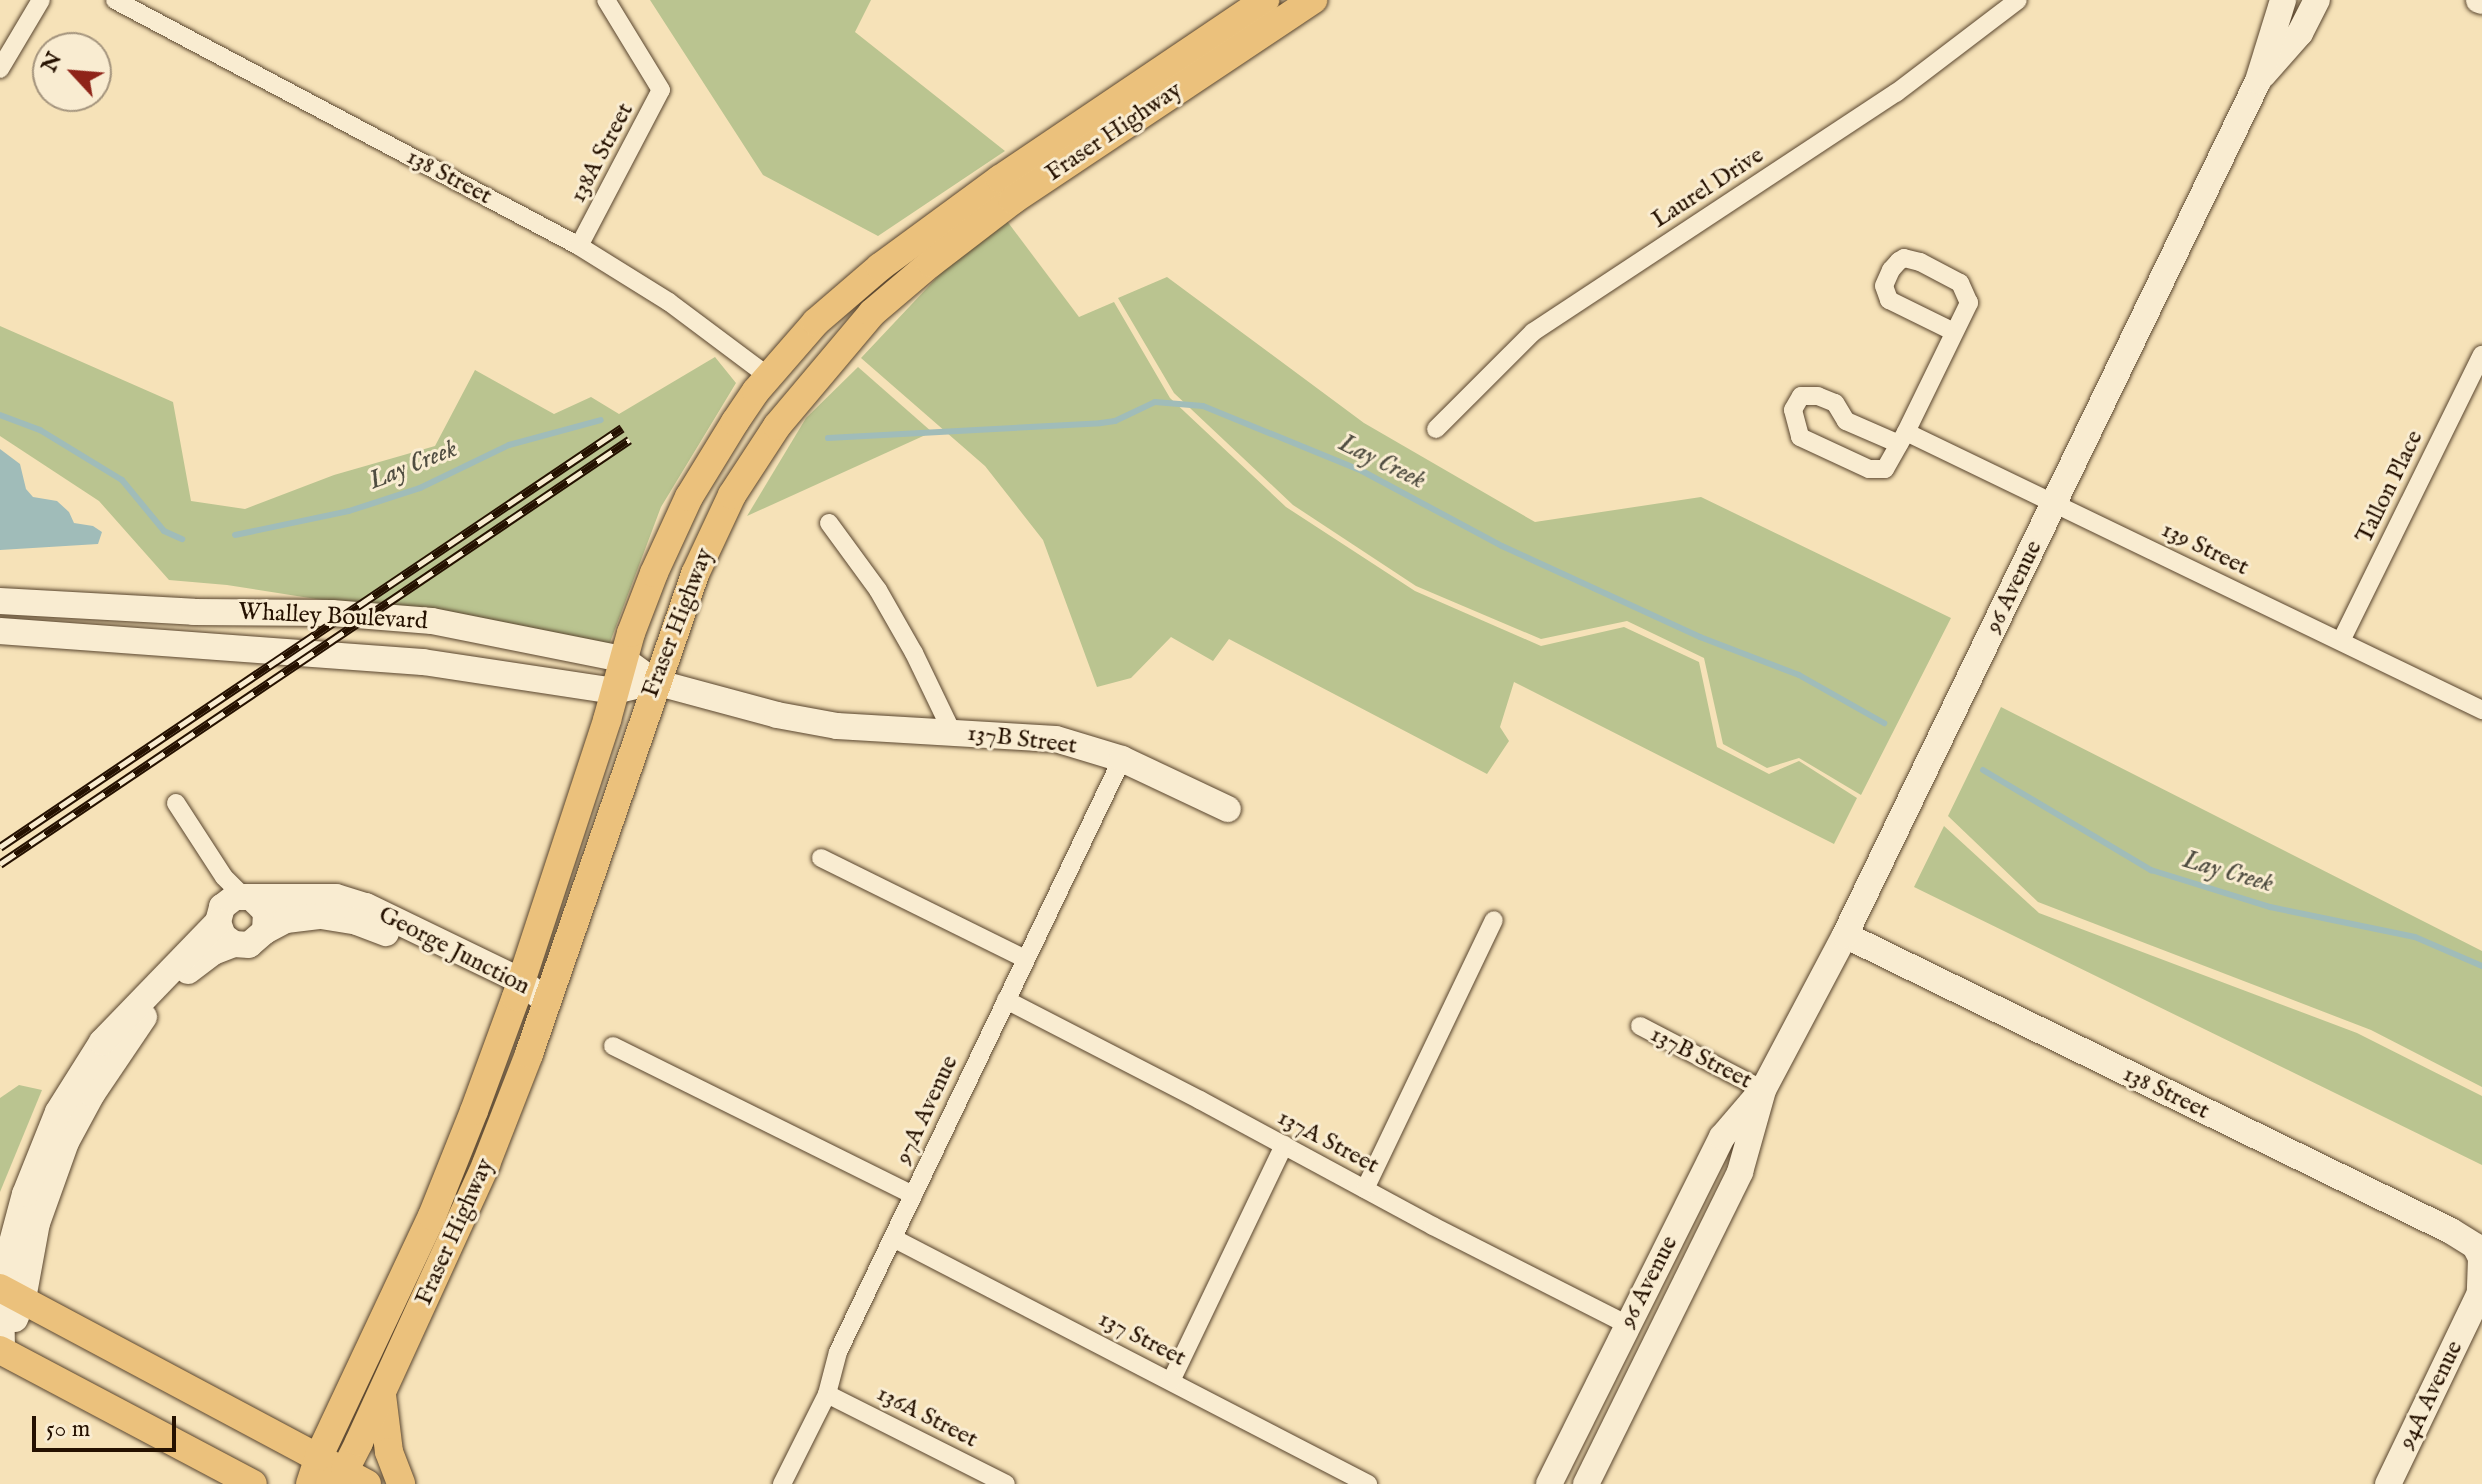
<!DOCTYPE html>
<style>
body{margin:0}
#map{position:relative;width:2482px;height:1484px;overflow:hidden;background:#f6e2b8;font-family:"IM FELL English",serif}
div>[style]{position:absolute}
.green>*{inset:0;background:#bac490}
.water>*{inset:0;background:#a0bcb9}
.stream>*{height:6px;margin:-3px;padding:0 3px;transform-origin:3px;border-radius:3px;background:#a0bcb9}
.roads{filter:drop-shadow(0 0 2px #59452e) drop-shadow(0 0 2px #59452e)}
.street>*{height:18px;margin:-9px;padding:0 9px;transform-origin:9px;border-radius:9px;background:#f9ecd1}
.secondary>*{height:26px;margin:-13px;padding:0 13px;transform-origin:13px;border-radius:13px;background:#f9ecd1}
.primary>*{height:28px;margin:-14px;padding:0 14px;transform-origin:14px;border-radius:14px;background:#ebc17c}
.rail>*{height:9px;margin-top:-4.5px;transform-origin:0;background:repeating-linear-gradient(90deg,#f9ecd1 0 18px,#251100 0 36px);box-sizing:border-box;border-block:2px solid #251100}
span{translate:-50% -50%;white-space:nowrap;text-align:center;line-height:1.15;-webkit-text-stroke:6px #f9ecd1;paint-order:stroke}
.street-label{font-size:24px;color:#251100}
.water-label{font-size:26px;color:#504d41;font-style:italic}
.north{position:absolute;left:32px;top:32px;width:80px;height:80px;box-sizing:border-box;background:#f9ecd1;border:2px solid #a4947d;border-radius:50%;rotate:296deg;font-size:22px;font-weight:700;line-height:32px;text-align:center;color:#251100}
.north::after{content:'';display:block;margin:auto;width:28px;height:36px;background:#8f2418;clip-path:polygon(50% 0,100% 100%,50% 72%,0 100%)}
.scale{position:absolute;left:32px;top:1416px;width:144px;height:36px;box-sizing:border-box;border:4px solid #251100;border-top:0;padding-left:10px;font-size:24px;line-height:28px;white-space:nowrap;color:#251100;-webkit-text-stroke:6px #f9ecd1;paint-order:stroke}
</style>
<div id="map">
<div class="green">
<i style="clip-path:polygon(650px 0,871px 0,855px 32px,1005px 151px,878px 236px,763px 175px)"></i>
<i style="clip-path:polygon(1007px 221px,1079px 317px,1114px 302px,1170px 398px,1286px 507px,1415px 591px,1541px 646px,1624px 627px,1699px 662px,1717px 747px,1769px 774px,1799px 761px,1857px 798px,1834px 844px,1514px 682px,1500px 727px,1509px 741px,1487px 774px,1229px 639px,1213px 661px,1171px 637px,1131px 678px,1097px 687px,1043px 540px,985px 466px,861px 358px,943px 271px)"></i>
<i style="clip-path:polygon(1167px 277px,1364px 423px,1535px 522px,1701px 497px,1951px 618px,1861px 795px,1799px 758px,1767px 768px,1723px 744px,1704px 658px,1627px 621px,1541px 639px,1416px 586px,1293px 505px,1174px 393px,1118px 298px)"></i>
<i style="clip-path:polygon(0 326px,173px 402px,191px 501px,245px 509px,334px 475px,435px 446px,475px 370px,554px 414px,591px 397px,619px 414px,715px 357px,736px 383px,661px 507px,609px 645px,227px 585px,169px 580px,99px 501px,0 436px)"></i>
<i style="clip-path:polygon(858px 367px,932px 432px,747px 516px,806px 418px)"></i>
<i style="clip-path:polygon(2001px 707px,2482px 951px,2482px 1087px,2371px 1030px,2038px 902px,1948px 816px)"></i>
<i style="clip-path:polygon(1944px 826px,2039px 913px,2357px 1033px,2482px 1096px,2482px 1165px,1914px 887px)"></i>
<i style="clip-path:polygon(19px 1085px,42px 1090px,0 1192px,0 1098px)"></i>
</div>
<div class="water">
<i style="clip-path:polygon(0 449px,20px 464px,26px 489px,33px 497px,57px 501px,69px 512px,74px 523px,93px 526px,102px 532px,98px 544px,0 550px)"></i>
</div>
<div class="stream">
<i style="left:0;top:415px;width:43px;rotate:20.6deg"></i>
<i style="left:40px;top:430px;width:96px;rotate:31.4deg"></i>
<i style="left:122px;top:480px;width:66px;rotate:50.5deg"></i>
<i style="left:164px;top:531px;width:20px;rotate:24deg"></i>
<i style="left:828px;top:438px;width:273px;rotate:-3.1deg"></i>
<i style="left:1101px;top:423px;width:14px;rotate:-8deg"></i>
<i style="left:1115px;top:421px;width:44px;rotate:-25.4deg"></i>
<i style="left:1155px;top:402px;width:48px;rotate:4.8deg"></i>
<i style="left:1203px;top:406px;width:172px;rotate:22.2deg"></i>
<i style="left:1362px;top:471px;width:159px;rotate:28.2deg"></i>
<i style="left:1502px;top:546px;width:218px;rotate:24.7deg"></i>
<i style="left:1700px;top:637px;width:106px;rotate:21deg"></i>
<i style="left:1799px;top:675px;width:98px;rotate:29.5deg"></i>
<i style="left:235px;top:535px;width:116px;rotate:-11.9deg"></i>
<i style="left:349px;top:511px;width:75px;rotate:-17.9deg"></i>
<i style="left:420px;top:488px;width:99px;rotate:-25.8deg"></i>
<i style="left:509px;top:445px;width:95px;rotate:-15.2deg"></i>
<i style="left:1983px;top:770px;width:196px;rotate:30.8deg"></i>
<i style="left:2151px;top:870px;width:125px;rotate:17.3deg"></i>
<i style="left:2270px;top:907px;width:148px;rotate:11.7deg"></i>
<i style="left:2415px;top:937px;width:73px;rotate:23.4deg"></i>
</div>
<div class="roads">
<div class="street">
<i style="left:115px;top:0;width:525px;rotate:27.93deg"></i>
<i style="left:579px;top:246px;width:106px;rotate:31.9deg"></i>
<i style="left:669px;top:302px;width:124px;rotate:36.8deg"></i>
<i style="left:0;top:69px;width:80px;rotate:-59.3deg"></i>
<i style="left:579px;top:246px;width:176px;rotate:-62.3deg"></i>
<i style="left:661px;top:90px;width:105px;rotate:-121.4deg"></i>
<i style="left:1436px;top:429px;width:137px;rotate:-45deg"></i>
<i style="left:1533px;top:332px;width:435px;rotate:-33.4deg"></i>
<i style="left:1896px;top:93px;width:153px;rotate:-37.3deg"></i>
<i style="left:1906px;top:432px;width:640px;rotate:25.76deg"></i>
<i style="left:1899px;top:444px;width:58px;rotate:-156.5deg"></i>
<i style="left:1846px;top:421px;width:21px;rotate:-121deg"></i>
<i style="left:1835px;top:403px;width:18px;rotate:-158deg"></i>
<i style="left:1818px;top:396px;width:17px;rotate:180deg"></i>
<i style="left:1801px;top:396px;width:16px;rotate:120deg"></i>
<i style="left:1793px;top:410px;width:28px;rotate:75deg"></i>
<i style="left:1800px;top:437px;width:76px;rotate:24.9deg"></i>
<i style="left:1869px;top:469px;width:16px"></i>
<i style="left:1885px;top:469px;width:43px;rotate:-60.4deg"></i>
<i style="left:1906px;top:432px;width:144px;rotate:-64deg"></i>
<i style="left:1969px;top:303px;width:22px;rotate:-114deg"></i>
<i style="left:1960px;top:283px;width:45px;rotate:-152.3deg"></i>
<i style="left:1920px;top:262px;width:16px;rotate:-166deg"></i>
<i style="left:1904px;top:258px;width:6px;rotate:149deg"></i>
<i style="left:1899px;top:261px;width:12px;rotate:132deg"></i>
<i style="left:1891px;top:270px;width:17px;rotate:114deg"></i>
<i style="left:1884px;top:286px;width:15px;rotate:70deg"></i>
<i style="left:1889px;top:300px;width:72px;rotate:26.2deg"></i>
<i style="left:829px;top:523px;width:83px;rotate:53.8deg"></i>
<i style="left:878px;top:590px;width:73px;rotate:60.3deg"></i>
<i style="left:914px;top:653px;width:88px;rotate:64.3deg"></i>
<i style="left:2341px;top:641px;width:319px;rotate:-63.8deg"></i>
<i style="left:176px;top:803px;width:88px;rotate:57deg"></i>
<i style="left:224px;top:877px;width:27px;rotate:45deg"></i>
<i style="left:821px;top:858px;width:228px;rotate:26.3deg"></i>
<i style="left:1006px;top:1000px;width:218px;rotate:27.3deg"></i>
<i style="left:1200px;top:1100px;width:265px;rotate:28.4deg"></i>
<i style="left:1433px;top:1226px;width:219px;rotate:26.9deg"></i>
<i style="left:1640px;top:1026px;width:139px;rotate:27.5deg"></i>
<i style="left:613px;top:1046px;width:335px;rotate:26.4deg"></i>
<i style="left:1365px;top:1189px;width:298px;rotate:-64.4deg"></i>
<i style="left:893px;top:1238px;width:535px;rotate:27.38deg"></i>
<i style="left:1171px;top:1381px;width:262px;rotate:-64.4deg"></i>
<i style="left:827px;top:1394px;width:200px;rotate:26.7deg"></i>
<i style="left:782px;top:1484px;width:101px;rotate:-63.4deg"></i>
<i style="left:827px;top:1394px;width:43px;rotate:-75.3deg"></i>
<i style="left:838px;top:1352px;width:657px;rotate:-64.41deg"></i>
</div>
<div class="secondary">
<i style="left:2479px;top:0;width:3px;rotate:18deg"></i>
<i style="left:2263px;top:75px;width:56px;rotate:-48.6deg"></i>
<i style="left:2300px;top:33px;width:37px;rotate:-63deg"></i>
<i style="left:0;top:601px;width:194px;rotate:3.2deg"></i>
<i style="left:194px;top:612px;width:138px;rotate:0.4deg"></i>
<i style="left:332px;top:613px;width:100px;rotate:4.6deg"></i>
<i style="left:432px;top:621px;width:195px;rotate:11.3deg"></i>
<i style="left:623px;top:659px;width:39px;rotate:36deg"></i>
<i style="left:655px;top:682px;width:126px;rotate:15.1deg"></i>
<i style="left:777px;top:715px;width:61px;rotate:10.4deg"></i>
<i style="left:837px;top:726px;width:219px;rotate:3.4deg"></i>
<i style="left:1056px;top:739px;width:69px;rotate:16.9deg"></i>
<i style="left:1122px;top:759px;width:117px;rotate:25.3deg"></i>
<i style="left:0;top:631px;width:424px;rotate:4.2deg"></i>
<i style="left:423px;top:662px;width:193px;rotate:8.6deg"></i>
<i style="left:614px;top:691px;width:23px;rotate:-13deg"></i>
<i style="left:251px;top:897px;width:21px;rotate:45deg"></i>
<i style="left:266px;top:912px;width:19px;rotate:93deg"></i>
<i style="left:265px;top:931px;width:21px;rotate:139deg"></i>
<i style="left:249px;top:945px;width:15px;rotate:-176deg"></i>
<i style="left:234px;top:944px;width:14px;rotate:-144deg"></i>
<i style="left:223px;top:936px;width:15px;rotate:-110deg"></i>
<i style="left:218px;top:922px;width:16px;rotate:-75deg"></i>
<i style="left:222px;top:907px;width:16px;rotate:-38deg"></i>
<i style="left:235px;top:897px;width:101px"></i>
<i style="left:336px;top:897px;width:31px;rotate:17deg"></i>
<i style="left:366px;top:906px;width:172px;rotate:25.8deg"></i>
<i style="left:521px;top:981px;width:32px;rotate:39deg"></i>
<i style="left:265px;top:931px;width:24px;rotate:-28deg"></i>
<i style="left:286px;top:920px;width:35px;rotate:-7deg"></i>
<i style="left:321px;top:916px;width:36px;rotate:9deg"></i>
<i style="left:357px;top:922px;width:31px;rotate:21deg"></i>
<i style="left:1845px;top:935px;width:674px;rotate:26.03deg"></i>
<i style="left:2451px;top:1231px;width:28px;rotate:32deg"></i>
<i style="left:2475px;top:1246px;width:13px;rotate:63deg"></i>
<i style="left:2481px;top:1258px;width:35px;rotate:92deg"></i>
<i style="left:2480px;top:1293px;width:212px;rotate:115.7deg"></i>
<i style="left:188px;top:971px;width:31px;rotate:-37deg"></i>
<i style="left:213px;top:952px;width:22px;rotate:-21deg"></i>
<i style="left:15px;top:1319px;width:22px;rotate:-68deg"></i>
<i style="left:23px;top:1299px;width:77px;rotate:-79.6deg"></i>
<i style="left:37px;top:1223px;width:86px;rotate:-70.3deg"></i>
<i style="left:66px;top:1142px;width:55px;rotate:-61.6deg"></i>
<i style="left:92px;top:1094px;width:93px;rotate:-56deg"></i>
<i style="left:2px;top:1351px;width:62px;rotate:-90.9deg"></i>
<i style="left:1px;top:1289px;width:29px;rotate:-78deg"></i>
<i style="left:7px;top:1261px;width:69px;rotate:-75deg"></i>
<i style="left:25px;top:1194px;width:88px;rotate:-68.1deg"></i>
<i style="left:58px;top:1112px;width:83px;rotate:-57.8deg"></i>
<i style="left:102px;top:1042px;width:167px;rotate:-46deg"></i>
<i style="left:1549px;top:1484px;width:388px;rotate:-63.5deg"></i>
<i style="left:1722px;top:1137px;width:55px;rotate:-49.4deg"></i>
<i style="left:1586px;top:1484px;width:348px;rotate:-63.7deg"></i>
<i style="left:1740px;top:1172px;width:85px;rotate:-74.3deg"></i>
<i style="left:1763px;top:1090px;width:175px;rotate:-62.1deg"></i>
<i style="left:1845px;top:935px;width:949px;rotate:-64.19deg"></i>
<i style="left:2258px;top:81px;width:85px;rotate:-72.8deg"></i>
</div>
<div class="primary">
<i style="left:0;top:1288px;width:416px;rotate:28.1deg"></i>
<i style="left:0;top:1350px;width:286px;rotate:27.9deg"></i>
<i style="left:382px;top:1395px;width:57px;rotate:83deg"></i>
<i style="left:389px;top:1452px;width:34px;rotate:69deg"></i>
<i style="left:310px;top:1484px;width:29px;rotate:-72deg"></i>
<i style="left:319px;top:1456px;width:265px;rotate:-64.8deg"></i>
<i style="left:432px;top:1216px;width:113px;rotate:-68.2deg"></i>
<i style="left:474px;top:1111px;width:121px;rotate:-69.8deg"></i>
<i style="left:516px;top:997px;width:292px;rotate:-71.8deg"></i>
<i style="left:607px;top:720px;width:90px;rotate:-74.6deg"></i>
<i style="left:631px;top:633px;width:64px;rotate:-69deg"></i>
<i style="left:654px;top:573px;width:84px;rotate:-65.3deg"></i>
<i style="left:689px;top:497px;width:88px;rotate:-58.5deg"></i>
<i style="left:735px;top:422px;width:37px;rotate:-56deg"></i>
<i style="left:756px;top:391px;width:91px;rotate:-49deg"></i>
<i style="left:816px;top:322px;width:84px;rotate:-40.7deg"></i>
<i style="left:880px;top:267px;width:149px;rotate:-36.3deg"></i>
<i style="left:1000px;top:179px;width:320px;rotate:-34deg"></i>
<i style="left:330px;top:1484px;width:21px;rotate:-43deg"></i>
<i style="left:345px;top:1470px;width:31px;rotate:-63deg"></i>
<i style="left:359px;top:1442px;width:306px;rotate:-65.4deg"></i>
<i style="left:486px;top:1164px;width:118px;rotate:-68.6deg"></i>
<i style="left:529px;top:1054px;width:508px;rotate:-70.92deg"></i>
<i style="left:695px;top:574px;width:87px;rotate:-64.9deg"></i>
<i style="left:732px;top:495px;width:82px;rotate:-56.9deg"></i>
<i style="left:777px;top:426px;width:148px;rotate:-49.9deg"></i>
<i style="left:872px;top:313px;width:77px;rotate:-40.3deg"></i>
<i style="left:931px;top:263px;width:103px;rotate:-37.5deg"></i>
<i style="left:1013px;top:200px;width:361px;rotate:-33.7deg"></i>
</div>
</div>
<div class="rail">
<i style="left:0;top:847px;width:750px;rotate:-33.97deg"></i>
<i style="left:0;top:864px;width:759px;rotate:-33.98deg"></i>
</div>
<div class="street-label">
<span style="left:1114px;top:132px;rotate:-34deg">Fraser Highway</span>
<span style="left:602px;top:153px;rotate:-62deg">138A Street</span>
<span style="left:449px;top:177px;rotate:28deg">138 Street</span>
<span style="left:1708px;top:188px;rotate:-33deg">Laurel Drive</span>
<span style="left:2390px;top:487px;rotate:-64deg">Tallon Place</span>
<span style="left:2205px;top:549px;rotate:26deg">139 Street</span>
<span style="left:2014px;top:587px;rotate:-64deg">96 Avenue</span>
<span style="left:333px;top:617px;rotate:3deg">Whalley Boulevard</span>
<span style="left:678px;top:623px;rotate:-69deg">Fraser Highway</span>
<span style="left:1022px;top:740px;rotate:7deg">137B Street</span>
<span style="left:454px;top:951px;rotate:27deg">George Junction</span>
<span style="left:1701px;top:1058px;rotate:27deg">137B Street</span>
<span style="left:2166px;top:1093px;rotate:26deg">138 Street</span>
<span style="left:927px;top:1110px;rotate:-65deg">97A Avenue</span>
<span style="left:1328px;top:1142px;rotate:28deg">137A Street</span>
<span style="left:455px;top:1232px;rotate:-66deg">Fraser Highway</span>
<span style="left:1649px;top:1282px;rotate:-63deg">96 Avenue</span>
<span style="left:1142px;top:1339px;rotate:27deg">137 Street</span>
<span style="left:2431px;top:1395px;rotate:-64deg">94A Avenue</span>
<span style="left:927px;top:1417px;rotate:27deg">136A Street</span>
</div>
<div class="water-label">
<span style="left:1382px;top:462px;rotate:26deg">Lay Creek</span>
<span style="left:413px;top:465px;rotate:-22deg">Lay Creek</span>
<span style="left:2228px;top:872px;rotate:16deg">Lay Creek</span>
</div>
<div class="north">N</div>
<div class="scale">50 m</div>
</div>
